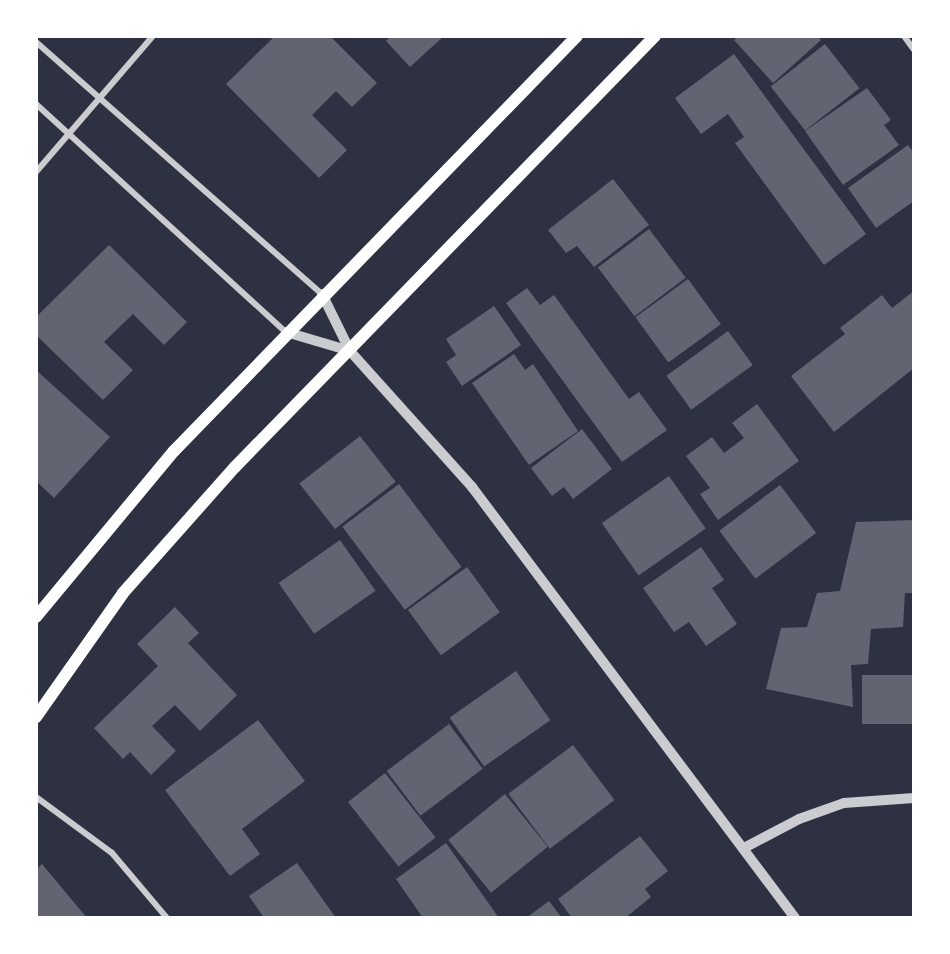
<!DOCTYPE html>
<style>
body{margin:0}
#map{position:relative;width:950px;height:954px;overflow:hidden;background:#2d3142;font-family:"Noto Sans",sans-serif}
div>[style]{position:absolute}
.building>*{inset:0;background:#626471;transform-origin:0 0}
.minor>*{height:6px;margin:-3px;padding:0 3px;transform-origin:3px;border-radius:3px;background:#caccd0}
.tertiary>*{height:10px;margin:-5px;padding:0 5px;transform-origin:5px;border-radius:5px;background:#caccd0}
.secondary>*{height:12px;margin:-6px;padding:0 6px;transform-origin:6px;border-radius:6px;background:#fff}
span{translate:-50% -50%;white-space:nowrap;text-align:center;line-height:1.15;-webkit-text-stroke:5px #fff;paint-order:stroke}
.frame{position:absolute;inset:0;border:38px solid #fff;pointer-events:none}
</style>
<div id="map">
<div class="building">
<i style="clip-path:polygon(275px 36px,330px 36px,377px 83px,352px 107px,336px 91px,312px 115px,347px 150px,319px 178px,226px 84px)"></i>
<i style="clip-path:polygon(391px 36px,444px 36px,410px 67px,386px 41px)"></i>
<i style="clip-path:polygon(739px 36px,817px 36px,821px 40px,773px 83px,734px 40px)"></i>
<i style="left:825px;top:44px;width:56px;height:69px;rotate:52deg"></i>
<i style="clip-path:polygon(734px 54px,866px 234px,824px 265px,735px 143px,744px 137px,728px 114px,701px 134px,675px 98px)"></i>
<i style="clip-path:polygon(867px 88px,891px 120px,884px 125px,899px 145px,843px 185px,805px 131px)"></i>
<i style="clip-path:polygon(908px 145px,914px 153px,914px 201px,876px 228px,848px 188px)"></i>
<i style="clip-path:polygon(613px 179px,649px 225px,594px 267px,577px 246px,566px 253px,548px 230px)"></i>
<i style="left:649px;top:229px;width:61px;height:64px;rotate:53deg"></i>
<i style="clip-path:polygon(109px 245px,187px 322px,164px 345px,133px 314px,104px 342px,133px 370px,103px 400px,36px 335px,36px 317px)"></i>
<i style="left:688px;top:279px;width:56px;height:65px;rotate:54deg"></i>
<i style="clip-path:polygon(527px 288px,540px 305px,554px 295px,629px 399px,639px 392px,667px 430px,622px 462px,506px 303px)"></i>
<i style="clip-path:polygon(914px 291px,914px 368px,834px 432px,791px 376px,845px 334px,840px 328px,882px 295px,892px 308px)"></i>
<i style="clip-path:polygon(494px 306px,521px 345px,462px 386px,446px 362px,456px 355px,446px 339px)"></i>
<i style="left:728px;top:331px;width:42px;height:76px;rotate:54deg"></i>
<i style="clip-path:polygon(514px 354px,525px 370px,533px 364px,578px 431px,529px 465px,472px 383px)"></i>
<i style="clip-path:polygon(36px 370px,110px 437px,54px 498px,36px 481px)"></i>
<i style="clip-path:polygon(757px 404px,799px 461px,718px 520px,700px 494px,710px 488px,686px 456px,712px 437px,724px 453px,744px 438px,732px 423px)"></i>
<i style="clip-path:polygon(582px 429px,612px 469px,573px 499px,564px 487px,552px 496px,531px 468px)"></i>
<i style="left:360px;top:436px;width:58px;height:77px;rotate:52deg"></i>
<i style="left:669px;top:476px;width:64px;height:82px;rotate:55deg"></i>
<i style="left:399px;top:484px;width:104px;height:71px;rotate:53deg"></i>
<i style="left:780px;top:485px;width:60px;height:76px;rotate:53deg"></i>
<i style="clip-path:polygon(914px 520px,914px 593px,905px 593px,903px 627px,871px 629px,868px 664px,851px 665px,853px 707px,766px 689px,781px 628px,807px 627px,817px 593px,840px 591px,856px 522px)"></i>
<i style="left:340px;top:540px;width:62px;height:75px;rotate:55deg"></i>
<i style="clip-path:polygon(701px 547px,724px 580px,712px 588px,737px 624px,706px 646px,689px 622px,674px 632px,643px 588px)"></i>
<i style="left:467px;top:567px;width:56px;height:73px;rotate:54deg"></i>
<i style="clip-path:polygon(175px 607px,199px 633px,188px 643px,237px 695px,200px 731px,175px 705px,152px 726px,176px 751px,151px 775px,130px 752px,123px 759px,94px 728px,158px 666px,137px 644px)"></i>
<i style="left:516px;top:671px;width:60px;height:81px;rotate:55deg"></i>
<i style="left:914px;top:675px;width:49px;height:52px;rotate:90deg"></i>
<i style="clip-path:polygon(258px 720px,305px 781px,242px 829px,260px 854px,230px 876px,165px 790px)"></i>
<i style="left:449px;top:724px;width:56px;height:78px;rotate:53deg"></i>
<i style="left:573px;top:745px;width:69px;height:81px;rotate:53deg"></i>
<i style="left:385px;top:773px;width:82px;height:47px;rotate:52deg"></i>
<i style="left:505px;top:794px;width:68px;height:73px;rotate:51deg"></i>
<i style="clip-path:polygon(640px 836px,668px 871px,645px 889px,651px 897px,625px 918px,572px 918px,558px 899px)"></i>
<i style="clip-path:polygon(446px 843px,499px 918px,423px 918px,396px 879px)"></i>
<i style="clip-path:polygon(297px 863px,336px 918px,264px 918px,249px 896px)"></i>
<i style="clip-path:polygon(42px 864px,87px 918px,36px 918px,36px 870px)"></i>
<i style="clip-path:polygon(549px 901px,562px 918px,526px 918px)"></i>
</div>
<div class="minor">
<i style="left:904px;top:36px;width:17px;rotate:54deg"></i>
<i style="left:36px;top:42px;width:381px;rotate:41.4deg"></i>
<i style="left:36px;top:104px;width:338px;rotate:42.4deg"></i>
<i style="left:36px;top:172px;width:179px;rotate:-49.3deg"></i>
<i style="left:36px;top:797px;width:94px;rotate:36.4deg"></i>
<i style="left:112px;top:853px;width:85px;rotate:49.8deg"></i>
</div>
<div class="tertiary">
<i style="left:322px;top:294px;width:64px;rotate:63.8deg"></i>
<i style="left:350px;top:351px;width:183px;rotate:48.1deg"></i>
<i style="left:472px;top:487px;width:539px;rotate:53.15deg"></i>
<i style="left:286px;top:332px;width:67px;rotate:16.5deg"></i>
<i style="left:744px;top:848px;width:62px;rotate:-27.8deg"></i>
<i style="left:799px;top:819px;width:48px;rotate:-19.6deg"></i>
<i style="left:844px;top:803px;width:70px;rotate:-4.1deg"></i>
</div>
<div class="secondary">
<i style="left:36px;top:617px;width:216px;rotate:-50.3deg"></i>
<i style="left:174px;top:451px;width:578px;rotate:-45.84deg"></i>
<i style="left:36px;top:717px;width:151px;rotate:-54.9deg"></i>
<i style="left:123px;top:593px;width:169px;rotate:-48.4deg"></i>
<i style="left:235px;top:467px;width:602px;rotate:-45.74deg"></i>
</div>
<div class="frame"></div>
</div>
